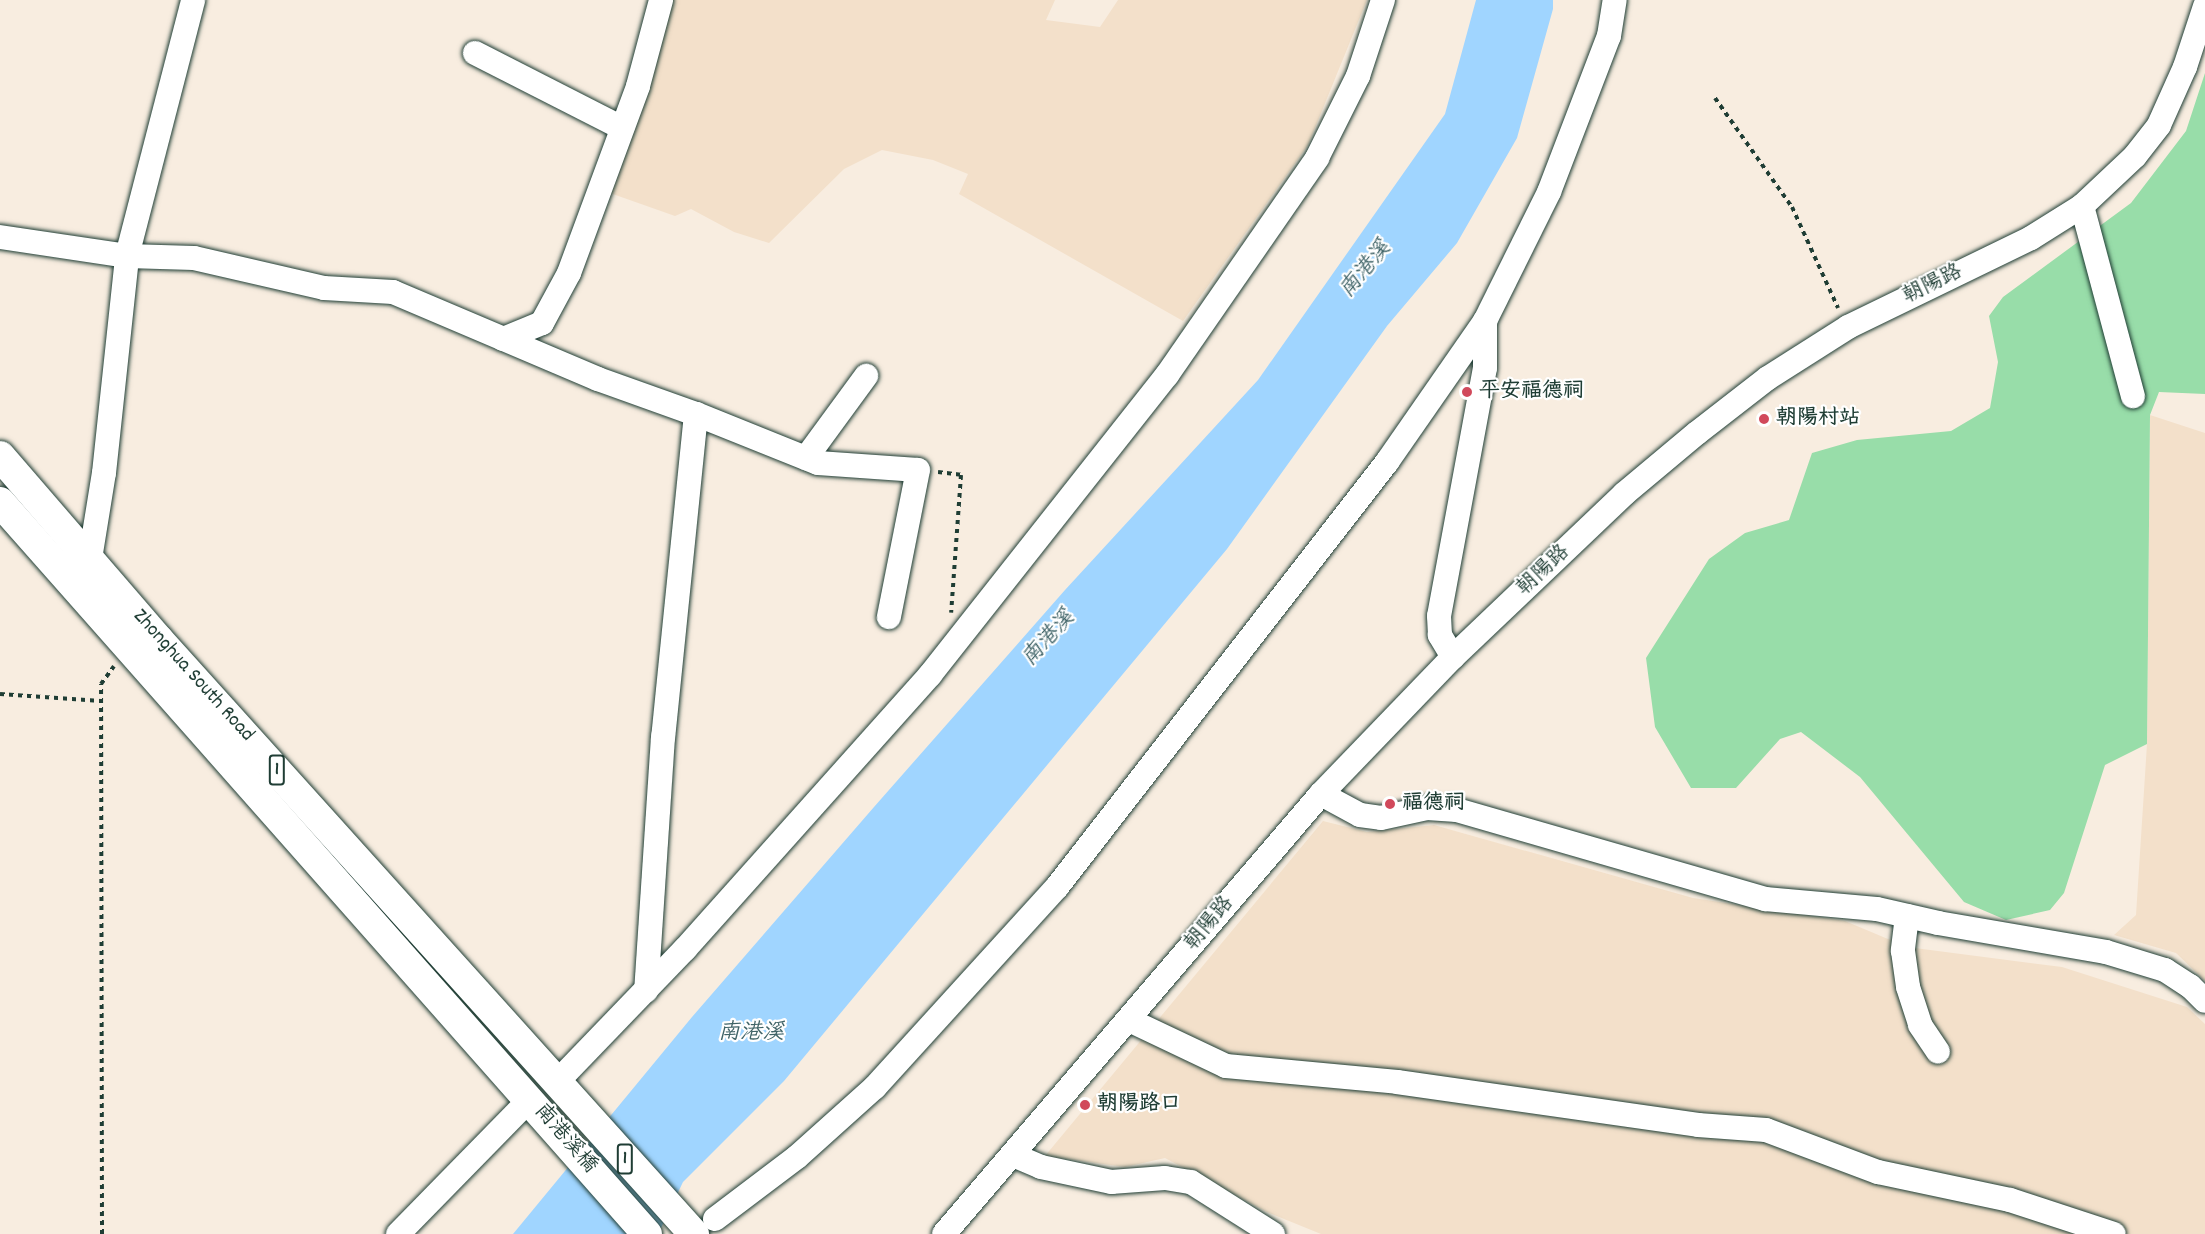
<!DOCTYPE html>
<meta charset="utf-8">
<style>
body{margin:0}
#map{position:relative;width:2205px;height:1234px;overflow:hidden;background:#f8ede0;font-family:Dekko,"LXGW WenKai TC",sans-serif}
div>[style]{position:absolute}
.built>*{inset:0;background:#f3e0ca}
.green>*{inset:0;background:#98dda9}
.water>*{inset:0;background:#a0d5ff}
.path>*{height:4px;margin-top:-2px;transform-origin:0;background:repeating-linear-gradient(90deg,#1f3d34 0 4.5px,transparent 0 9px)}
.roads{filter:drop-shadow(0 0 2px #1f3d34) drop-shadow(0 0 2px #1f3d34)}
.minor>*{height:24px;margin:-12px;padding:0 12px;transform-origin:12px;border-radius:12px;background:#fff}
.major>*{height:30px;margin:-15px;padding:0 15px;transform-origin:15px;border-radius:15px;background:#fff}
.dots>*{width:16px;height:16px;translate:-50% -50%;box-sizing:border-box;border:3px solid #fff;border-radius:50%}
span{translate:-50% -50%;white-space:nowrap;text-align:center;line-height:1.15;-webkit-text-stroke:4.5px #fff;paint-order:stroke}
.shield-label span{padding:2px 4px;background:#fff;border:2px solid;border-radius:4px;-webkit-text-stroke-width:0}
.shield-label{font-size:20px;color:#1f3d34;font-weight:700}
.street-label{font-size:21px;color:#1f3d34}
.poi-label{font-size:21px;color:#1f3d34;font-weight:700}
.left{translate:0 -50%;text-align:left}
.water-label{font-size:22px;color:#3f6367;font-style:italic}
</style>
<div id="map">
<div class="built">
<i style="clip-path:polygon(669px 0,1055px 0,1046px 20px,1100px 27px,1118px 0,1367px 0,1308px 145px,1183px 321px,959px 194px,968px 174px,933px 160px,882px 150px,844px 169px,769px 243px,734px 232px,691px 209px,675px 216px,607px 192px)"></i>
<i style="clip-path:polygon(2150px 415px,2205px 433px,2205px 981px,2176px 953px,2114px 935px,2136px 915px,2147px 744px)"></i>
<i style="clip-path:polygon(1323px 821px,1367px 832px,1434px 825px,1693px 898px,1845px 921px,1907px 947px,2062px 967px,2187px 1007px,2205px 1024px,2205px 1234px,1321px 1234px,1267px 1212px,1165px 1158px,1125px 1167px,1045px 1156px)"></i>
</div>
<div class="green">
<i style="clip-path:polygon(2205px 73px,2205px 394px,2159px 392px,2150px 415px,2147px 744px,2105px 765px,2064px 893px,2050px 910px,2006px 920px,1964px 902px,1860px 777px,1801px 732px,1780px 739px,1736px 788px,1691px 788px,1655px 727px,1646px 658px,1709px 559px,1745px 533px,1789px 520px,1812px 453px,1857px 440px,1951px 431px,1990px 408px,1998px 362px,1989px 316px,2003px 297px,2131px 203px,2186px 131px)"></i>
</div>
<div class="water">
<i style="clip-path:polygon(1476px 0,1553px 0,1553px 9px,1517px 138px,1457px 243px,1387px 326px,1227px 549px,784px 1081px,683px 1182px,658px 1234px,513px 1234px,692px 1017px,874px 807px,1065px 590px,1258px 380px,1445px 114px)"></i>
</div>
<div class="path">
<i style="left:1715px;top:98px;width:133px;rotate:54.8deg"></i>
<i style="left:1792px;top:207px;width:111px;rotate:65.5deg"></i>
<i style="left:938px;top:472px;width:23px;rotate:7deg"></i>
<i style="left:961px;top:475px;width:138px;rotate:94.1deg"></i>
<i style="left:0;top:694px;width:101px;rotate:4deg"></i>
<i style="left:102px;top:1234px;width:550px;rotate:-90.1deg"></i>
<i style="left:101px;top:684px;width:22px;rotate:-54deg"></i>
</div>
<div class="roads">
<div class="minor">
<i style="left:475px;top:53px;width:165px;rotate:27deg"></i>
<i style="left:2082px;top:206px;width:197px;rotate:75deg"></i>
<i style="left:0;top:237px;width:128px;rotate:8.5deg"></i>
<i style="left:127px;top:256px;width:67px;rotate:1.7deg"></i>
<i style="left:194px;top:258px;width:133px;rotate:13deg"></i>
<i style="left:324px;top:288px;width:69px;rotate:3.3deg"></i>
<i style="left:393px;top:292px;width:223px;rotate:23deg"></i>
<i style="left:598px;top:379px;width:104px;rotate:19.7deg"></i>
<i style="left:696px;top:414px;width:325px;rotate:95.8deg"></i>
<i style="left:663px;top:737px;width:254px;rotate:93.8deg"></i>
<i style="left:503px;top:339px;width:42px;rotate:-22.3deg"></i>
<i style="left:542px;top:323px;width:57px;rotate:-61.6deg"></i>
<i style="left:569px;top:273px;width:199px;rotate:-69.7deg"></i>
<i style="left:638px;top:86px;width:89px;rotate:-75deg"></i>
<i style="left:696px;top:414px;width:131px;rotate:21.9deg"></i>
<i style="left:818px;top:463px;width:100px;rotate:4deg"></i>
<i style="left:918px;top:470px;width:150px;rotate:101.2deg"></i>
<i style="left:806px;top:458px;width:102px;rotate:-53.8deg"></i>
<i style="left:90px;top:559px;width:87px;rotate:-80.8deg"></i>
<i style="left:104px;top:473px;width:218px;rotate:-83.9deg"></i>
<i style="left:127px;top:256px;width:264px;rotate:-75.5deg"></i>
<i style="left:1453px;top:657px;width:26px;rotate:-121deg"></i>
<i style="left:1440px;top:635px;width:19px;rotate:-93deg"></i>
<i style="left:1439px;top:616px;width:252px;rotate:-79.5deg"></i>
<i style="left:1485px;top:368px;width:47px;rotate:-90deg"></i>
<i style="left:1321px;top:794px;width:44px;rotate:28.3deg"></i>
<i style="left:1360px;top:815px;width:21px;rotate:8deg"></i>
<i style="left:1381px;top:818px;width:47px;rotate:-12.3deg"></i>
<i style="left:1427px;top:808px;width:30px;rotate:4deg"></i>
<i style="left:1457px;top:810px;width:321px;rotate:16.1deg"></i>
<i style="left:1765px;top:899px;width:112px;rotate:5.1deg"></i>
<i style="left:1877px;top:909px;width:63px;rotate:12.9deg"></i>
<i style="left:1938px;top:923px;width:170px;rotate:9.8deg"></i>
<i style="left:2106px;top:952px;width:62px;rotate:17deg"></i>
<i style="left:2165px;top:970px;width:30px;rotate:33deg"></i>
<i style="left:2190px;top:986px;width:21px;rotate:45deg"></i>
<i style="left:1907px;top:916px;width:35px;rotate:97deg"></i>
<i style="left:1903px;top:951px;width:36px;rotate:82deg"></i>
<i style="left:1908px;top:987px;width:40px;rotate:72deg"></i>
<i style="left:1920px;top:1025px;width:32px;rotate:56deg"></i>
<i style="left:1129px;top:1020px;width:107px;rotate:25.4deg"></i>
<i style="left:1226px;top:1066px;width:172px;rotate:5.3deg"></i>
<i style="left:1397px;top:1082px;width:304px;rotate:8.1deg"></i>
<i style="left:1698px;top:1125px;width:68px;rotate:4.2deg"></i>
<i style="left:1766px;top:1130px;width:120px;rotate:20.6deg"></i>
<i style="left:1878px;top:1172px;width:135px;rotate:12deg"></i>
<i style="left:2010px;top:1200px;width:109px;rotate:18.1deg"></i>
<i style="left:556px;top:1083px;width:186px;rotate:-46.1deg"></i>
<i style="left:685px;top:949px;width:368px;rotate:-48.2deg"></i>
<i style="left:930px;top:675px;width:382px;rotate:-51.7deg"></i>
<i style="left:1167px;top:375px;width:264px;rotate:-55.3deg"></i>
<i style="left:1317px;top:158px;width:92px;rotate:-63.4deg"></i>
<i style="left:1358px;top:76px;width:80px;rotate:-71.8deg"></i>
<i style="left:1013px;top:1155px;width:30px;rotate:23deg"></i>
<i style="left:1041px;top:1167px;width:72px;rotate:12.1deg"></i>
<i style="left:1111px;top:1182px;width:54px;rotate:-4.2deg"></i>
<i style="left:1165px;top:1178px;width:26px;rotate:9deg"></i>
<i style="left:1191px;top:1182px;width:97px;rotate:32.4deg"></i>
<i style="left:715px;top:1219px;width:103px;rotate:-37.1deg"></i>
<i style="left:797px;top:1157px;width:105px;rotate:-41.9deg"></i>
<i style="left:875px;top:1087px;width:270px;rotate:-47.7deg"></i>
<i style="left:1057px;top:887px;width:538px;rotate:-52.17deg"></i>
<i style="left:1387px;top:462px;width:172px;rotate:-55.2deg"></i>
<i style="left:1485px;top:321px;width:144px;rotate:-63.6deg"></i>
<i style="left:1549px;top:192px;width:167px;rotate:-69deg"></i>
<i style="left:1609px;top:36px;width:36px;rotate:-81deg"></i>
<i style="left:398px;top:1234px;width:189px;rotate:-45.6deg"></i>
<i style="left:944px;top:1234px;width:579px;rotate:-49.41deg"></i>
<i style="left:1321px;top:794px;width:190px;rotate:-46.1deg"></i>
<i style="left:1453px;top:657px;width:236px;rotate:-43.6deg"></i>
<i style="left:1624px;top:494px;width:95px;rotate:-39.9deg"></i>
<i style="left:1697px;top:433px;width:90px;rotate:-37.8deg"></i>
<i style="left:1768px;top:378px;width:95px;rotate:-32.5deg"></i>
<i style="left:1848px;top:327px;width:203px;rotate:-25.9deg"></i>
<i style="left:2031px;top:238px;width:60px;rotate:-32.1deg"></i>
<i style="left:2082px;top:206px;width:73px;rotate:-43.3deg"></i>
<i style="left:2135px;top:156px;width:39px;rotate:-52deg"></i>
<i style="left:2159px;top:125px;width:64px;rotate:-65.9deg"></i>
<i style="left:2185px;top:67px;width:64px;rotate:-71.8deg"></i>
</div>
<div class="major">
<i style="left:0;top:456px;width:242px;rotate:49.2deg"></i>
<i style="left:158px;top:639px;width:801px;rotate:47.99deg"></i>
<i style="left:0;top:502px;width:977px;rotate:48.53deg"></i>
</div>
</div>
<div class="dots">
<i style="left:1467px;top:392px;background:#d1495b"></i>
<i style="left:1764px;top:419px;background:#d1495b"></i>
<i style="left:1390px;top:804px;background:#d1495b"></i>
<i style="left:1085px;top:1105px;background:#d1495b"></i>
</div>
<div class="shield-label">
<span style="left:277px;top:770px">1</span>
<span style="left:625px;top:1159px">1</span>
</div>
<div class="street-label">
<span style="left:1933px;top:285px;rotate:-26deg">朝陽路</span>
<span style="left:1544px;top:571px;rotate:-43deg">朝陽路</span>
<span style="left:193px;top:676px;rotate:48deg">Zhonghua South Road</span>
<span style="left:1210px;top:924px;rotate:-50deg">朝陽路</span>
<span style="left:565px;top:1139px;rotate:49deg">南港溪橋</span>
</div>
<div class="poi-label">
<span class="left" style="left:1479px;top:392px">平安福德祠</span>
<span class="left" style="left:1776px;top:419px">朝陽村站</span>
<span class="left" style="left:1402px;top:804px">福德祠</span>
<span class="left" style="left:1097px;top:1105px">朝陽路口</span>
</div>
<div class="water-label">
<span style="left:1366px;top:270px;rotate:-50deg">南港溪</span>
<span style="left:1049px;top:639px;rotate:-48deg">南港溪</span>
<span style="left:751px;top:1034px">南港溪</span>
</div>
</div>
